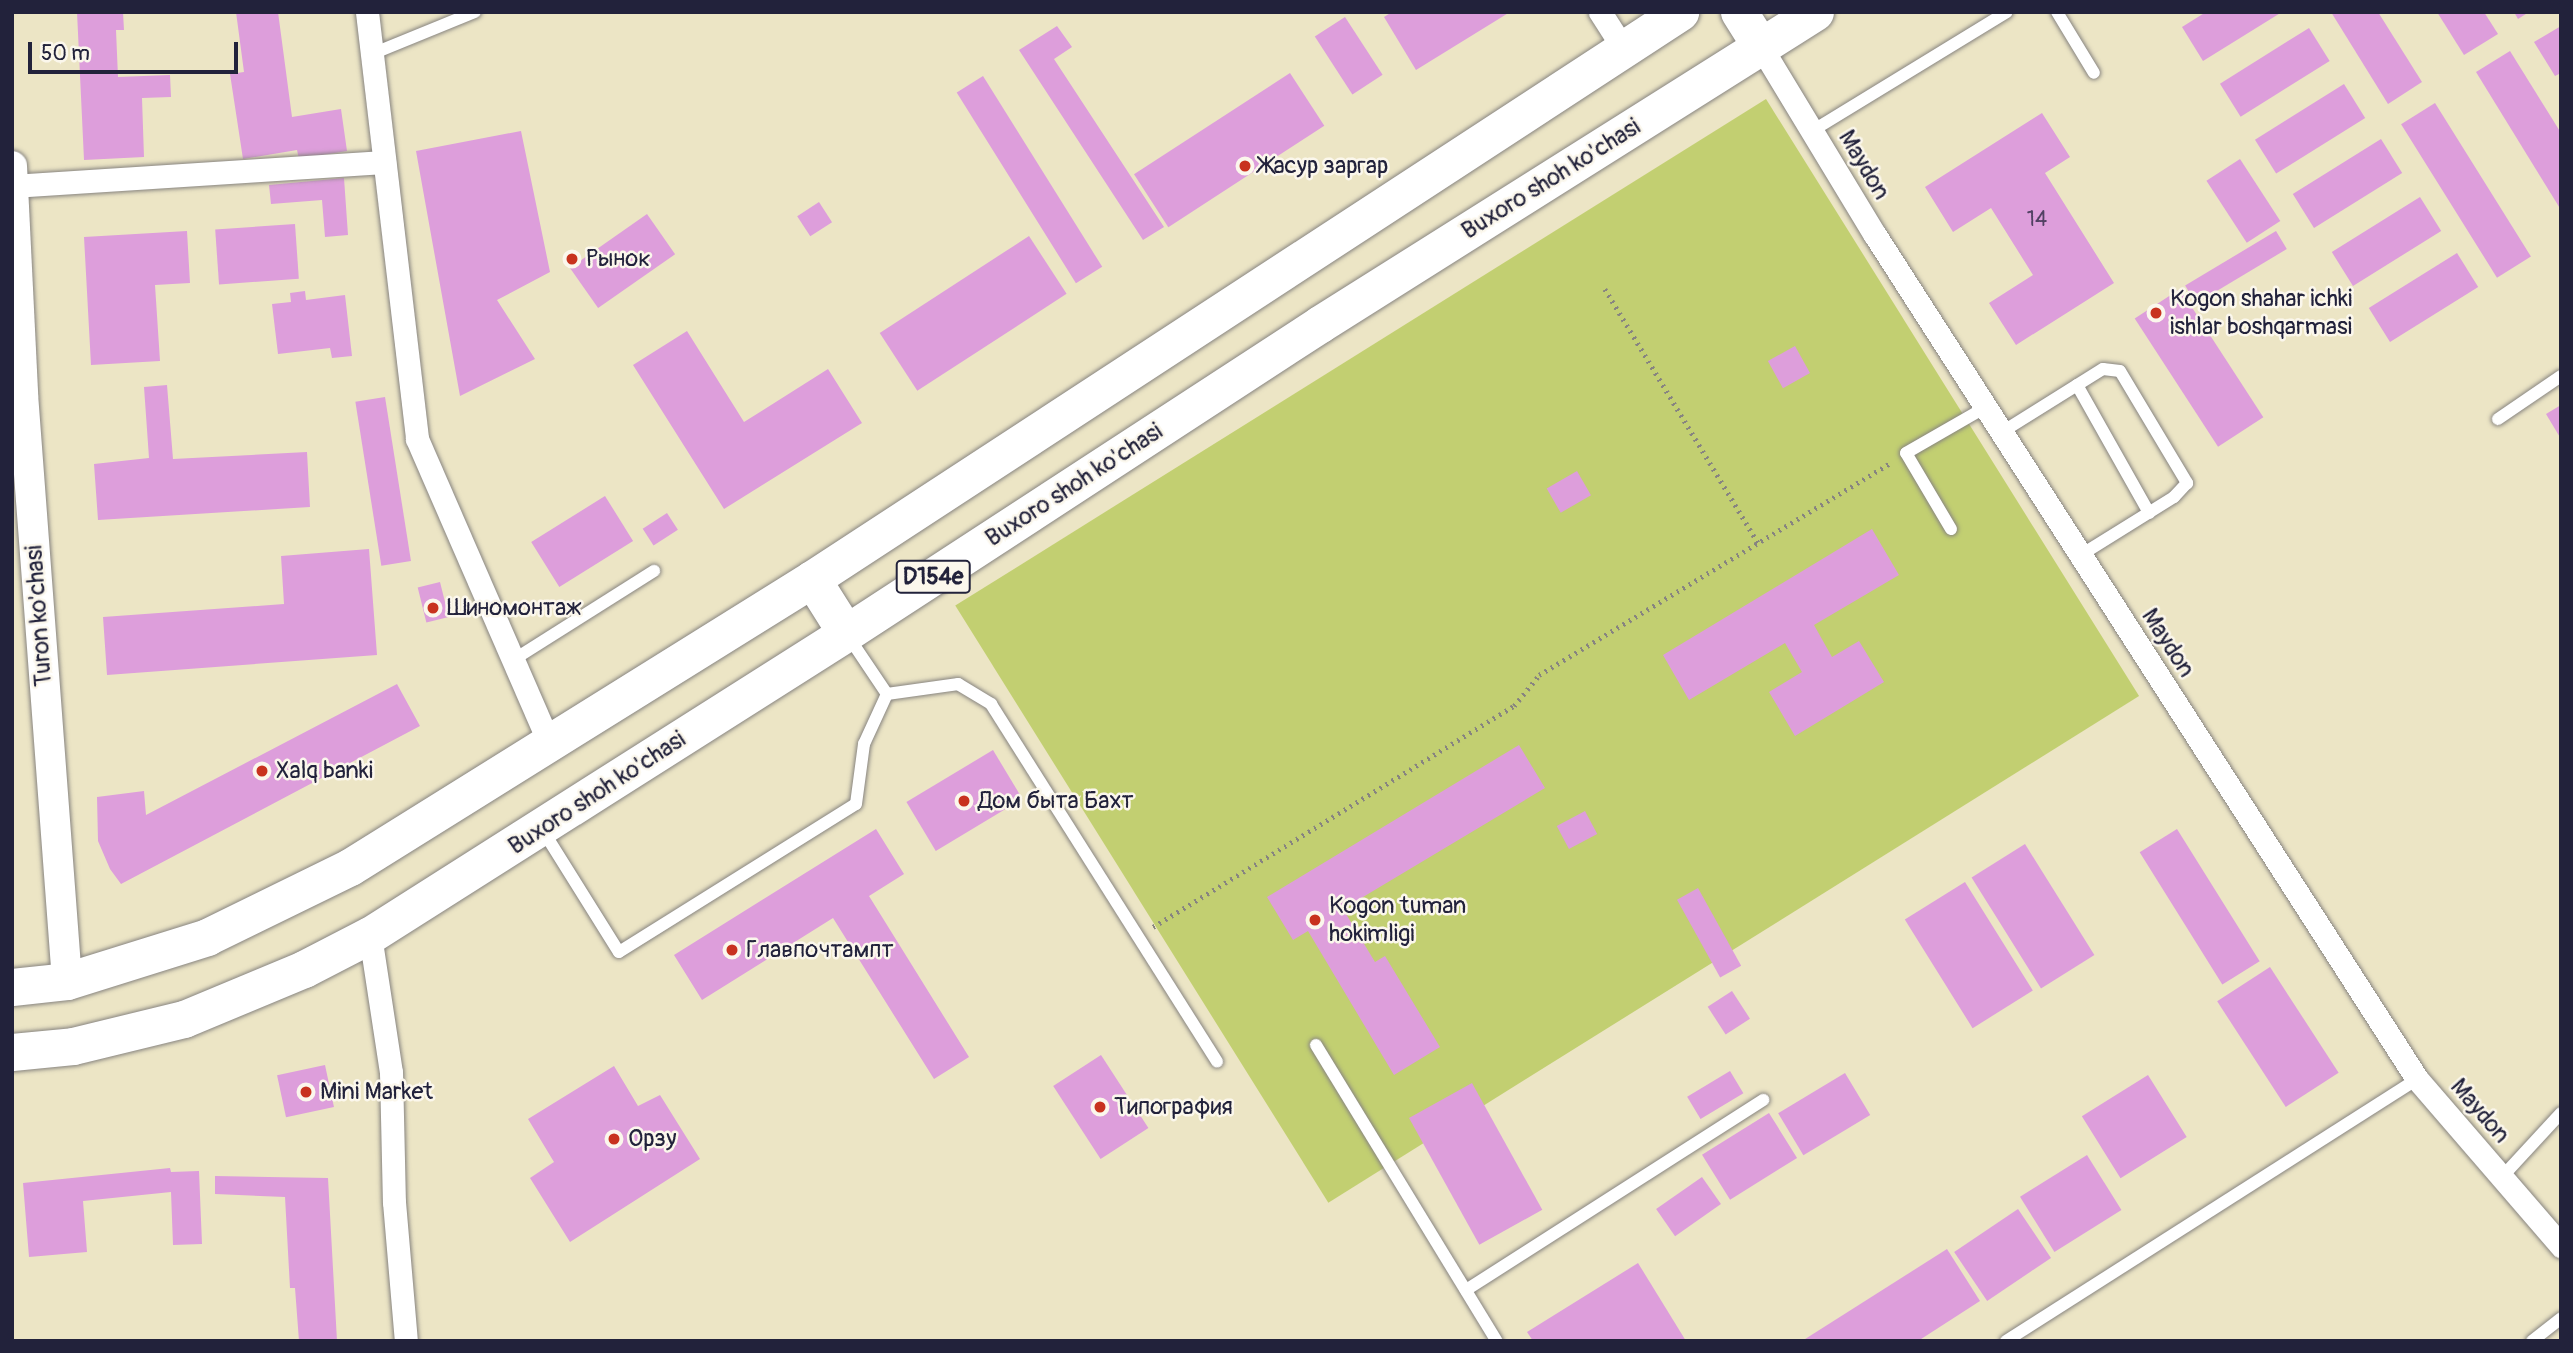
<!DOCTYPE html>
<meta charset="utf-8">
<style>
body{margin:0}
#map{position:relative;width:2573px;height:1353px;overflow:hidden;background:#ece5c5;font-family:Pangolin,sans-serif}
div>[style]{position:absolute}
.green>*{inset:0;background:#c2cf71;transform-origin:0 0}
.building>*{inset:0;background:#dd9edb;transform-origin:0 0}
.path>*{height:4.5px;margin-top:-2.25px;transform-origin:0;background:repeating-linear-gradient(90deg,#878480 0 2px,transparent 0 7px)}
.roads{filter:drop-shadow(0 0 2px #878480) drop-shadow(0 0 2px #878480)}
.service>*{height:12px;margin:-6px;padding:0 6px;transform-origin:6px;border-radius:6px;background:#fff}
.minor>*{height:23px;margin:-11.5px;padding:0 11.5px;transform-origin:11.5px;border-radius:11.5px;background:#fff}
.tertiary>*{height:30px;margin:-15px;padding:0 15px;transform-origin:15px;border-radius:15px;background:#fff}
.primary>*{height:37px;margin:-18.5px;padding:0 18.5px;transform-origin:18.5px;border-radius:18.5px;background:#fff}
.dots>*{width:19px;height:19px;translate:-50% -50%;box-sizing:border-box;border:4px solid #fbf7ec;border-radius:50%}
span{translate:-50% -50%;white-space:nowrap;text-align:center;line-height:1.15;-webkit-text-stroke:5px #fbf7ec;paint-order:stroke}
.number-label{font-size:21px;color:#514163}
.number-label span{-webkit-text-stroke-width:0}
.shield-label span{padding:2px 5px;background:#fbf7ec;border:2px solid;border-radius:5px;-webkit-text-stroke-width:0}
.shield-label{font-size:23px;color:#22223b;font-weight:700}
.street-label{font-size:24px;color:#22223b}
.poi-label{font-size:24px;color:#22223b}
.left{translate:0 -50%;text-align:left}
.frame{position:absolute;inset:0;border:14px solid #22223b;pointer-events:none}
.scale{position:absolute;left:28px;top:42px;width:210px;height:32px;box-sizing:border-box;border:4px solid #22223b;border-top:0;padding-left:9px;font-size:21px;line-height:24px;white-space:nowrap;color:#22223b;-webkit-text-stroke:5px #fbf7ec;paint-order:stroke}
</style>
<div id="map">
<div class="green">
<i style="left:1766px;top:99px;width:704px;height:956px;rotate:58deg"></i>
</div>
<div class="building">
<i style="clip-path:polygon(77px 12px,123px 12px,124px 30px,116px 30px,118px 77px,170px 75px,171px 97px,142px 98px,144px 157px,84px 160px)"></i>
<i style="clip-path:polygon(236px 12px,278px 12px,292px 117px,341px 109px,347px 151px,299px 159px,297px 150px,243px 159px,230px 74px,244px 72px)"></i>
<i style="clip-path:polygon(1392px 12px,1510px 12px,1416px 70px,1384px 17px)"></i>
<i style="clip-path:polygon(2206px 12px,2282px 12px,2203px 61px,2182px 27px)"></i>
<i style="clip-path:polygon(2331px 12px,2378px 12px,2422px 82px,2388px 104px)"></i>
<i style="clip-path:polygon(2437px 12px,2484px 12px,2498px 34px,2464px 55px)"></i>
<i style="clip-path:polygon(2514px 12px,2529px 12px,2518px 19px)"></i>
<i style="left:1345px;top:17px;width:69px;height:36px;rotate:57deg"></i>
<i style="clip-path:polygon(1057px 26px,1072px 47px,1054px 59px,1164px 227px,1143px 240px,1019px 50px)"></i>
<i style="clip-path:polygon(2561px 26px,2561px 73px,2555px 76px,2534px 42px)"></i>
<i style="left:2309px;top:28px;width:39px;height:105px;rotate:58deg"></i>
<i style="clip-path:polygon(2510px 51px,2561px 133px,2561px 210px,2476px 72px)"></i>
<i style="left:1290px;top:73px;width:63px;height:186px;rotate:57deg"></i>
<i style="left:983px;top:76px;width:225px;height:31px;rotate:58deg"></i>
<i style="left:2344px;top:84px;width:40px;height:105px;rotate:58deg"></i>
<i style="left:2435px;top:103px;width:181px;height:40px;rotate:58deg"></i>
<i style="clip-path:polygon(2042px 113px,2070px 157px,2045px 173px,2114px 283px,2016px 345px,1989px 303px,2033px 275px,1991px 208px,1953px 232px,1925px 187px)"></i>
<i style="clip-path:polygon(521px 131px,550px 272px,497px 300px,535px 359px,460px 396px,416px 151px)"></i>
<i style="left:2381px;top:139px;width:40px;height:104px;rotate:58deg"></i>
<i style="left:2240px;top:159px;width:74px;height:40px;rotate:57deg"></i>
<i style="clip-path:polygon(344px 178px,348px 235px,325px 237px,322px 200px,271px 204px,269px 185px)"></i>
<i style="left:2420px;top:197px;width:40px;height:104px;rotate:58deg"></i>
<i style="left:819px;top:202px;width:24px;height:26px;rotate:57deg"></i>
<i style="left:647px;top:214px;width:49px;height:94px;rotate:55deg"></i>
<i style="left:295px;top:224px;width:55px;height:80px;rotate:86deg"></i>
<i style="clip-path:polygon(187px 231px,190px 283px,155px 285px,160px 361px,91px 365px,84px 237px)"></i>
<i style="left:2276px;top:231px;width:21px;height:106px;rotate:59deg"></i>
<i style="left:1029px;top:236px;width:69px;height:178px;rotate:57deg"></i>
<i style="left:2457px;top:253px;width:40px;height:104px;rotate:58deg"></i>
<i style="left:2180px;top:289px;width:153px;height:54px;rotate:57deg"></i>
<i style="clip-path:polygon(305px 291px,306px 300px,345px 295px,352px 356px,332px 358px,330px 348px,278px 354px,272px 304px,291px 302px,290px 293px)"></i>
<i style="clip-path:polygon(687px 331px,744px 422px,828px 369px,862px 423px,724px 509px,633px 365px)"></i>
<i style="left:1795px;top:346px;width:31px;height:31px;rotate:61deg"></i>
<i style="clip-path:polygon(167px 385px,173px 459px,307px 452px,310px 507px,98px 520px,94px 464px,149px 458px,144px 387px)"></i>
<i style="left:385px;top:397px;width:166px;height:30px;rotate:81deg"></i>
<i style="clip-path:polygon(2561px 405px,2561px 439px,2546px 414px)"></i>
<i style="left:1577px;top:471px;width:28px;height:35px;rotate:60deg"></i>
<i style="left:605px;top:496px;width:53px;height:87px;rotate:58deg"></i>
<i style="left:667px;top:513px;width:20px;height:29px;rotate:57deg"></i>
<i style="clip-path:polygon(1872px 529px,1899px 575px,1814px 625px,1832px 657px,1859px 641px,1884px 682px,1795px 736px,1769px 692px,1802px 672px,1785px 643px,1689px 700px,1663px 655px)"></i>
<i style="clip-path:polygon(369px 549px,377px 655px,107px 675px,103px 617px,284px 604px,281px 556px)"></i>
<i style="left:440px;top:582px;width:36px;height:23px;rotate:76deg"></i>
<i style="clip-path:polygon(397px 684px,420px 726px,121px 884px,110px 869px,98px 841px,97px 797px,144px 791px,146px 815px)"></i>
<i style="clip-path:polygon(1519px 745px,1545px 788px,1343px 909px,1375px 962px,1385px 956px,1440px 1047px,1394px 1075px,1308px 931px,1293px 940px,1267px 897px)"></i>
<i style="left:993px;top:750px;width:57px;height:101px;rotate:59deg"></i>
<i style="left:1585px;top:811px;width:26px;height:32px;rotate:62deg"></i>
<i style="clip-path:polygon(876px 829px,904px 874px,869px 896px,969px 1057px,934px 1079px,833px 918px,702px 1000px,674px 955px)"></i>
<i style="left:2177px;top:829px;width:156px;height:44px;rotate:58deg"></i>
<i style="left:2025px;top:844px;width:131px;height:63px;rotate:58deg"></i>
<i style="left:1965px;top:882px;width:128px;height:71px;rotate:58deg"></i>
<i style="left:1698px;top:888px;width:89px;height:24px;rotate:61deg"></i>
<i style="left:2270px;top:967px;width:126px;height:63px;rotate:57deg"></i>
<i style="left:1732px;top:991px;width:33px;height:29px;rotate:57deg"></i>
<i style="left:1101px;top:1055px;width:87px;height:57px;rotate:57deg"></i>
<i style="left:325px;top:1065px;width:43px;height:49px;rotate:78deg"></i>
<i style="clip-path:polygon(614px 1066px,638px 1106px,660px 1095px,700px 1159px,570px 1242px,530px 1178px,554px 1162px,528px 1119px)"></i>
<i style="left:1730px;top:1071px;width:26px;height:50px;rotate:59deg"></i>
<i style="left:1845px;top:1073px;width:49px;height:78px;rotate:59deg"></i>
<i style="left:2148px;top:1075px;width:73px;height:78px;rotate:58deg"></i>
<i style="left:1472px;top:1083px;width:145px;height:72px;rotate:61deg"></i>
<i style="left:1769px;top:1113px;width:53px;height:79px;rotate:58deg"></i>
<i style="left:2087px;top:1155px;width:65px;height:79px;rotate:58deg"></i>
<i style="clip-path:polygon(170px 1168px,171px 1172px,199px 1171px,202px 1244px,173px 1245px,171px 1192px,83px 1201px,87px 1252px,29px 1257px,23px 1183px)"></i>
<i style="clip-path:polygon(215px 1176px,328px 1178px,337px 1341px,299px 1341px,295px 1288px,290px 1288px,285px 1197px,215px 1194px)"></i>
<i style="left:1702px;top:1177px;width:33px;height:56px;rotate:55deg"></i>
<i style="left:2018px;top:1209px;width:59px;height:77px;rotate:56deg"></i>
<i style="clip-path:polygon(1947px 1249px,1980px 1301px,1918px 1341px,1802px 1341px)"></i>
<i style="clip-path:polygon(1638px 1263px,1686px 1341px,1533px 1341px,1527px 1332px)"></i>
</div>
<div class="path">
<i style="left:1605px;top:289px;width:297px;rotate:58.9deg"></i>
<i style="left:1153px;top:927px;width:423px;rotate:-31.5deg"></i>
<i style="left:1514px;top:706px;width:40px;rotate:-51deg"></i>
<i style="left:1539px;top:675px;width:410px;rotate:-31.1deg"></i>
</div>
<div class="roads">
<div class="service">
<i style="left:2057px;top:12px;width:71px;rotate:58.8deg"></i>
<i style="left:372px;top:54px;width:111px;rotate:-22.2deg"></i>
<i style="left:1812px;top:131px;width:228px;rotate:-31.4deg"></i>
<i style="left:2077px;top:385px;width:147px;rotate:60.6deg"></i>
<i style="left:2498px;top:419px;width:76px;rotate:-34.3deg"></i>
<i style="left:2002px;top:432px;width:119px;rotate:-32deg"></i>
<i style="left:2103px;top:369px;width:17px;rotate:7deg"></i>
<i style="left:2120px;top:371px;width:131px;rotate:59.1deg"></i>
<i style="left:2187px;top:483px;width:19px;rotate:133deg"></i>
<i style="left:2174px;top:497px;width:110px;rotate:148.1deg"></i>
<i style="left:1951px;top:529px;width:88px;rotate:-120.6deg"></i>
<i style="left:1906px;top:453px;width:92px;rotate:-29.9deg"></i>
<i style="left:848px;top:636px;width:70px;rotate:56.1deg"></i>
<i style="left:513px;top:660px;width:167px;rotate:-32.3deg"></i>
<i style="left:542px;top:829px;width:145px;rotate:58deg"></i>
<i style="left:619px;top:952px;width:279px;rotate:-32deg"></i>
<i style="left:856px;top:804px;width:61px;rotate:-82.4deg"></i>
<i style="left:864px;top:744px;width:55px;rotate:-65.3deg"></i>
<i style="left:887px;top:694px;width:72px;rotate:-8deg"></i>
<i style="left:958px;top:684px;width:39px;rotate:31deg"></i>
<i style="left:991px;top:704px;width:423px;rotate:57.7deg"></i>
<i style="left:1316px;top:1045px;width:347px;rotate:58.6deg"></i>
<i style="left:2502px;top:1177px;width:87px;rotate:-47.3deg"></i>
<i style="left:1466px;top:1290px;width:353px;rotate:-32.6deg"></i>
<i style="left:2006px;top:1341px;width:487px;rotate:-32.5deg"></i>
<i style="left:2532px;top:1341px;width:37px;rotate:-38deg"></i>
</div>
<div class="minor">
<i style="left:367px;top:12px;width:430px;rotate:83.3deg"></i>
<i style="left:417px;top:439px;width:331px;rotate:66.5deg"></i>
<i style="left:1600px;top:12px;width:43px;rotate:57.4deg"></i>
<i style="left:1761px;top:47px;width:220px;rotate:58.8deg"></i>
<i style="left:1875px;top:235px;width:1003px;rotate:57.29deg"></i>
<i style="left:2417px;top:1079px;width:221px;rotate:49.2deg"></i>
<i style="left:12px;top:186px;width:373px;rotate:-3.7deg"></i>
<i style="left:370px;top:935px;width:139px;rotate:81.3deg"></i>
<i style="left:391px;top:1072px;width:130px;rotate:88.7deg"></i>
<i style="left:394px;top:1202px;width:140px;rotate:85.1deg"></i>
</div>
<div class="tertiary">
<i style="left:12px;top:166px;width:228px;rotate:87.2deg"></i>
<i style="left:23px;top:394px;width:589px;rotate:85.71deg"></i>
</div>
<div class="primary">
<i style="left:1739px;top:12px;width:41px;rotate:57.8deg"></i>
<i style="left:812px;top:579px;width:64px;rotate:57.8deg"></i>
<i style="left:12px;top:987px;width:55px;rotate:-6.2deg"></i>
<i style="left:67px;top:981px;width:147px;rotate:-17.4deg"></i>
<i style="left:207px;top:937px;width:159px;rotate:-26.1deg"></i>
<i style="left:350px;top:867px;width:544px;rotate:-31.94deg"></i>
<i style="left:812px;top:579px;width:1037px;rotate:-33.15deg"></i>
<i style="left:12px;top:1052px;width:61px;rotate:-5.6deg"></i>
<i style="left:73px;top:1046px;width:114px;rotate:-13.7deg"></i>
<i style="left:184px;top:1019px;width:130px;rotate:-22.6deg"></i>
<i style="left:304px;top:969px;width:74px;rotate:-27.3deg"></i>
<i style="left:370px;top:935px;width:564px;rotate:-32.39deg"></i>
<i style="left:846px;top:633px;width:566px;rotate:-33.1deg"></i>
<i style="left:1320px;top:324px;width:585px;rotate:-32.22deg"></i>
</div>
</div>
<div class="dots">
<i style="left:1245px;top:166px;background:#c8321e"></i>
<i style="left:572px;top:259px;background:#c8321e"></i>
<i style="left:2156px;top:313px;background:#c8321e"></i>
<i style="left:433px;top:608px;background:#c8321e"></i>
<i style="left:262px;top:771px;background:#c8321e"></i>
<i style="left:964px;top:801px;background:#c8321e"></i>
<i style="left:1315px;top:920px;background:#c8321e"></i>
<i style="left:732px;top:950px;background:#c8321e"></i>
<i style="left:306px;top:1092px;background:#c8321e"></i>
<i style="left:1100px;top:1107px;background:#c8321e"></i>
<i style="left:614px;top:1139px;background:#c8321e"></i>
</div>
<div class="number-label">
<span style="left:2037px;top:220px">14</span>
</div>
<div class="shield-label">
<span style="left:933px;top:577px">D154e</span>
</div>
<div class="street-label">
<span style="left:1864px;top:165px;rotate:59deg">Maydon</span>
<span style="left:1551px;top:179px;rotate:-32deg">Buxoro shoh ko'chasi</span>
<span style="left:1074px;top:485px;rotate:-33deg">Buxoro shoh ko'chasi</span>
<span style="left:39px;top:616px;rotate:-94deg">Turon ko'chasi</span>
<span style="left:2168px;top:643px;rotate:57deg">Maydon</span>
<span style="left:597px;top:793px;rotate:-33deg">Buxoro shoh ko'chasi</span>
<span style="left:2480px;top:1111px;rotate:49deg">Maydon</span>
</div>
<div class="poi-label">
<span class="left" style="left:1259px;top:166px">Жасур заргар</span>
<span class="left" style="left:586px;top:259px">Рынок</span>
<span class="left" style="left:2170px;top:313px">Kogon shahar ichki<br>ishlar boshqarmasi</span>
<span class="left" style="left:447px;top:608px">Шиномонтаж</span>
<span class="left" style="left:276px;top:771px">Xalq banki</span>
<span class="left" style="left:978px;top:801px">Дом быта Бахт</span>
<span class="left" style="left:1329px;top:920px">Kogon tuman<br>hokimligi</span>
<span class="left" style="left:746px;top:950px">Главпочтампт</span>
<span class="left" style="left:320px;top:1092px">Mini Market</span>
<span class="left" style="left:1114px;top:1107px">Типография</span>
<span class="left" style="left:628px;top:1139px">Орзу</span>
</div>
<div class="frame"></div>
<div class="scale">50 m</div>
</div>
